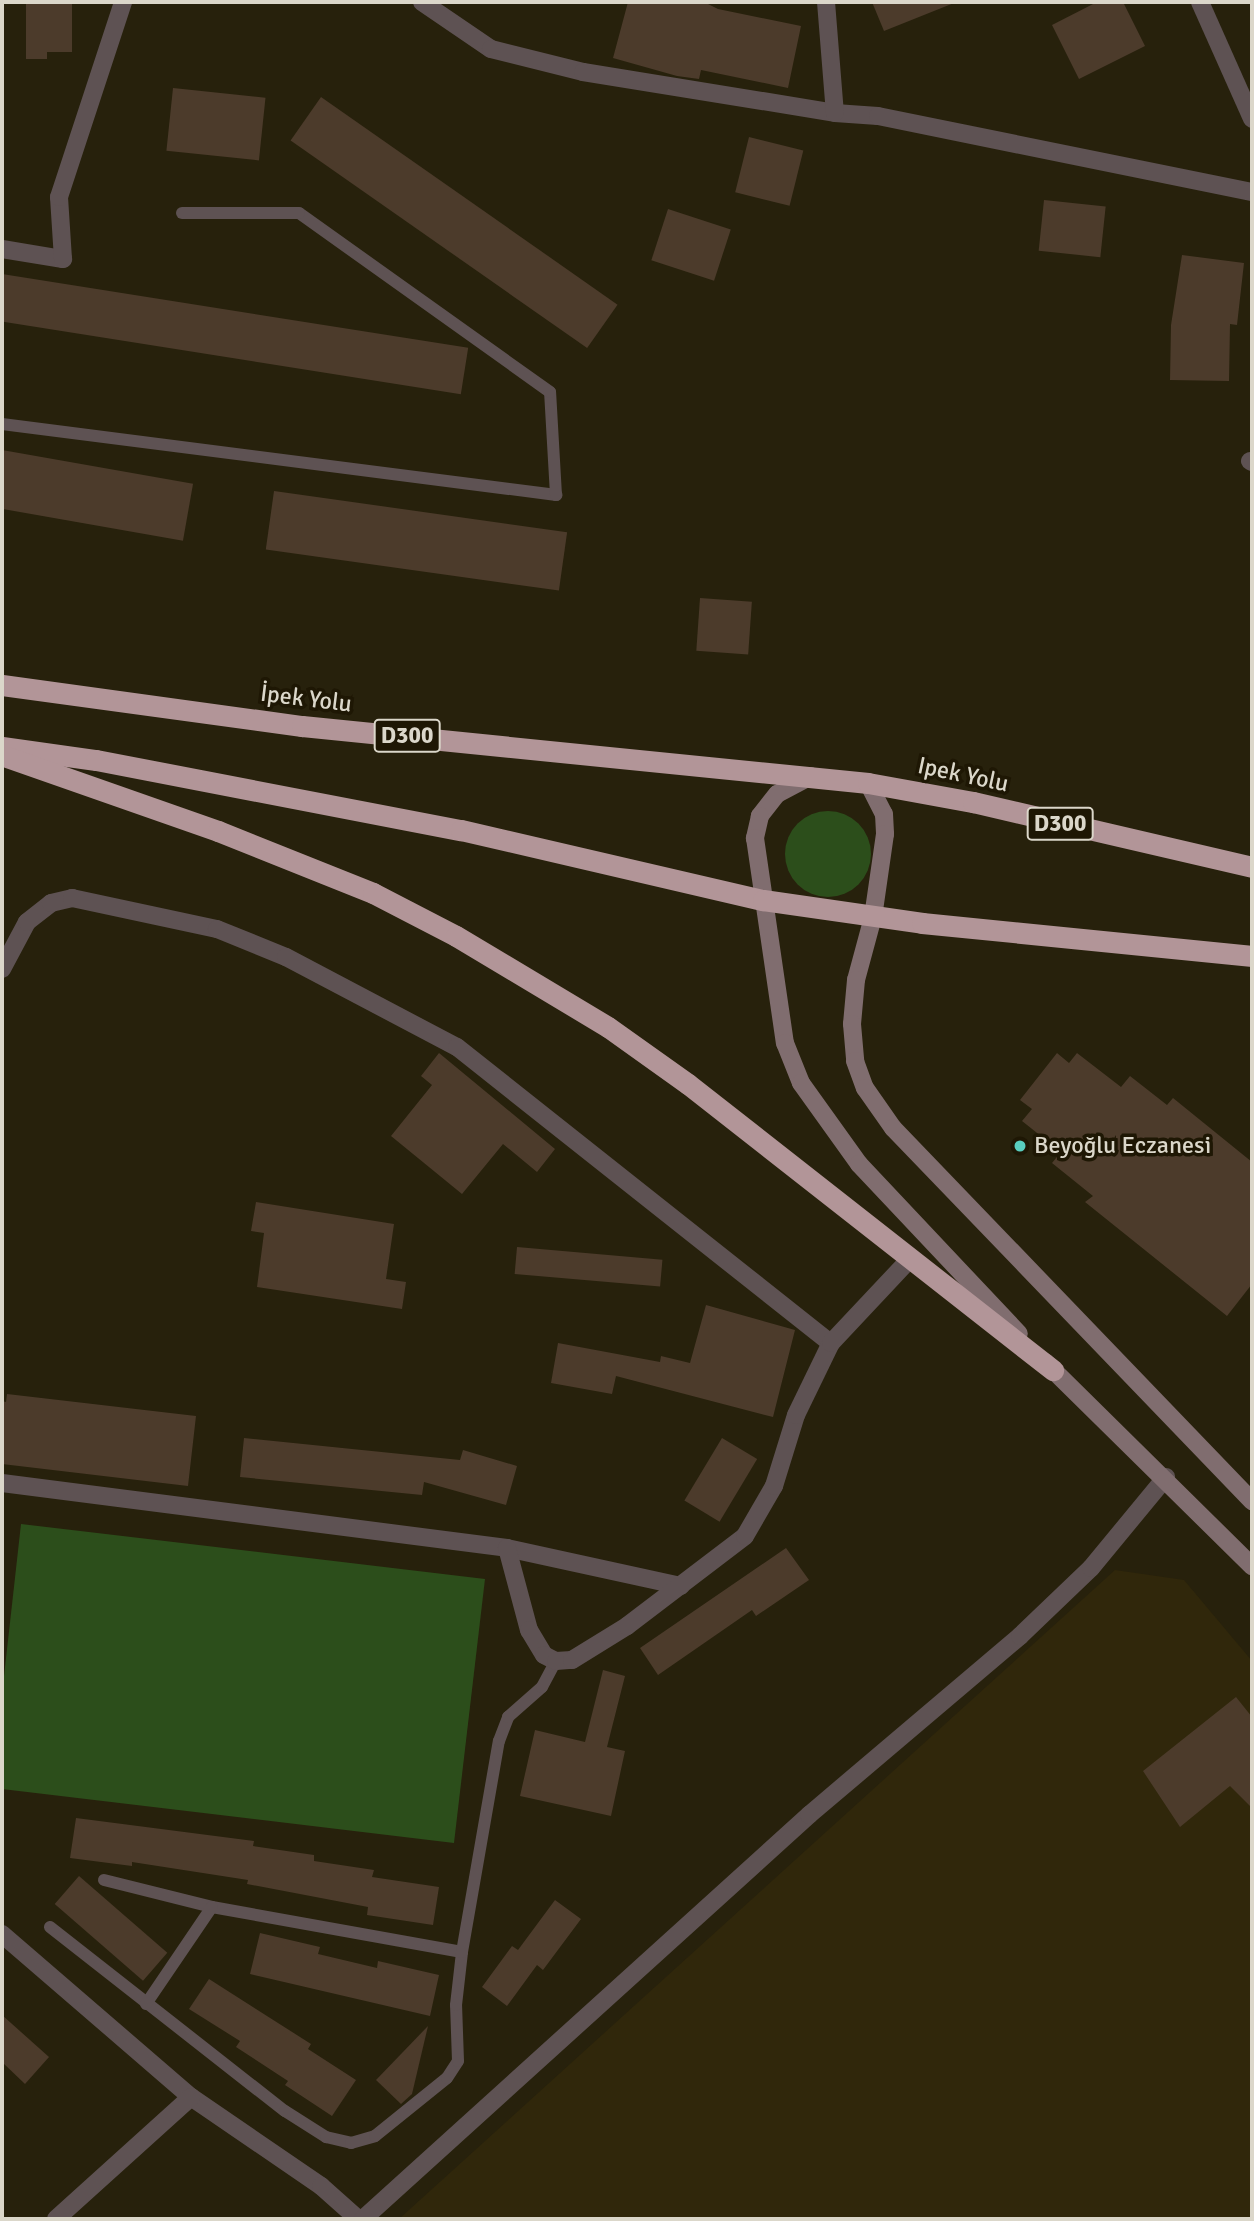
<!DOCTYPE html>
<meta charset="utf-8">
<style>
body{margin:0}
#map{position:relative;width:1254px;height:2221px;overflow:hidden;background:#27210c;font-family:Signika,sans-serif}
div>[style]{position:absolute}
.built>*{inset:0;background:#30270b}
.green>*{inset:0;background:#2c4e1b}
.round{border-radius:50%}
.building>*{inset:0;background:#4c3b2b;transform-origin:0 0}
.lane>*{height:12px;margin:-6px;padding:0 6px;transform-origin:6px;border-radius:6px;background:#5e5253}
.street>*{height:18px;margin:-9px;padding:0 9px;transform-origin:9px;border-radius:9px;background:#5e5253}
.secondary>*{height:18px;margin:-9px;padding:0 9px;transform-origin:9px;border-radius:9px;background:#806d6f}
.highway>*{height:21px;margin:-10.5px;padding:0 10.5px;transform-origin:10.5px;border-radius:10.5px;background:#b29598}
.dots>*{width:19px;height:19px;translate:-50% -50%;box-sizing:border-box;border:4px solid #1e1704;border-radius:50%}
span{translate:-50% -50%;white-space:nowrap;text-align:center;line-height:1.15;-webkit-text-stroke:7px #1e1704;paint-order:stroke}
.shield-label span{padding:2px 5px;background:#1e1704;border:2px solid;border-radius:5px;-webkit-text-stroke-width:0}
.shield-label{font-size:23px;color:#dbd7ca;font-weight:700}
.street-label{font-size:24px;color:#dbd7ca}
.poi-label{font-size:24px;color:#dbd7ca}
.left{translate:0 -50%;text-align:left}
.frame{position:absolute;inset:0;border:4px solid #dbd7ca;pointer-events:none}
</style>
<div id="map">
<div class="built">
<i style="clip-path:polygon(1115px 1570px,1184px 1580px,1252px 1661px,1252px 2219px,399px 2219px)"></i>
</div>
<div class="green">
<i class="round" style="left:785px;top:811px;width:86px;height:86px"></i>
<i style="clip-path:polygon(21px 1524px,485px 1579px,454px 1843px,2px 1789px,2px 1694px)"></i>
</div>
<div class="building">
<i style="clip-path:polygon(26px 2px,72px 2px,72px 52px,47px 52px,47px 59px,26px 59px)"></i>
<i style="clip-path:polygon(628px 2px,704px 2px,718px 9px,801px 26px,788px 88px,701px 70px,699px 79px,677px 76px,613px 58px)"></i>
<i style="clip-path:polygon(872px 2px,954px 2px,954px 3px,884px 31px)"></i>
<i style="clip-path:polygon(1097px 2px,1123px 2px,1145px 46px,1079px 79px,1052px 25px)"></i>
<i style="left:173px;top:88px;width:93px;height:63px;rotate:6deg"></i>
<i style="left:321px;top:97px;width:362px;height:53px;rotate:35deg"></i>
<i style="left:749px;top:137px;width:56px;height:57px;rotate:14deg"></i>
<i style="left:1044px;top:200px;width:62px;height:51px;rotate:6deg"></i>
<i style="left:668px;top:209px;width:66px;height:54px;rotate:18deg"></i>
<i style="clip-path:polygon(1182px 255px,1244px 263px,1237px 325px,1230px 324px,1229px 381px,1170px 380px,1171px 325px)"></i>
<i style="left:2px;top:274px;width:472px;height:47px;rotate:9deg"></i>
<i style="left:2px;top:450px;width:194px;height:58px;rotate:10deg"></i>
<i style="left:274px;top:491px;width:296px;height:59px;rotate:8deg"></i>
<i style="left:700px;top:598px;width:52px;height:53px;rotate:4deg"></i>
<i style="clip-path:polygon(439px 1053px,555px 1149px,537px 1172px,503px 1144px,462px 1194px,391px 1136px,432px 1085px,421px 1076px)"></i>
<i style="clip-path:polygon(1057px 1053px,1069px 1063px,1077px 1053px,1121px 1087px,1130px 1076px,1167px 1105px,1173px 1098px,1252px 1162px,1252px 1284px,1227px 1316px,1085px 1202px,1093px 1196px,1052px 1163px,1061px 1152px,1022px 1121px,1032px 1109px,1020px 1100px)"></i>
<i style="clip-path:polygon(256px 1202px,394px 1224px,386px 1279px,406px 1282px,402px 1309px,257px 1287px,264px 1233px,251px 1231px)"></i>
<i style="left:517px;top:1247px;width:146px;height:27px;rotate:5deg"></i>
<i style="clip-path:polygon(706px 1305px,795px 1330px,773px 1417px,616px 1376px,612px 1394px,551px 1383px,558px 1343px,660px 1362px,661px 1356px,690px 1363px)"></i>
<i style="clip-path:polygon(7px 1394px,196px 1416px,188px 1486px,2px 1464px,2px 1401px,6px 1402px)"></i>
<i style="clip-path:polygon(244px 1438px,460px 1460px,463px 1450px,517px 1466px,506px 1505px,424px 1482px,422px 1495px,240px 1477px)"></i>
<i style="left:722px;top:1438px;width:41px;height:73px;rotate:31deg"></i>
<i style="clip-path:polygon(786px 1548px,809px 1580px,756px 1616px,752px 1610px,658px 1675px,640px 1648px)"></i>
<i style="clip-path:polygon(603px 1670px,625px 1676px,607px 1747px,625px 1751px,611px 1816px,520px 1796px,535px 1730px,585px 1742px)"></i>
<i style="clip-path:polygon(1236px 1697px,1252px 1717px,1252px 1808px,1230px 1786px,1180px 1827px,1143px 1771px)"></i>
<i style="clip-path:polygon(76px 1818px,254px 1841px,253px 1846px,314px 1855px,314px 1861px,374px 1870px,372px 1877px,439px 1887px,433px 1925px,367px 1915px,368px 1907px,247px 1884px,248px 1880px,132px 1862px,132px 1866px,70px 1858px)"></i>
<i style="left:79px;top:1876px;width:117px;height:37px;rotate:41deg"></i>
<i style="clip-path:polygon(555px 1900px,581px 1919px,543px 1970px,537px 1965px,507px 2006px,482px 1987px,512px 1946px,518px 1950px)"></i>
<i style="clip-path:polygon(260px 1933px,320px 1947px,318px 1954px,377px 1968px,378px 1961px,439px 1975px,430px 2016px,250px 1974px)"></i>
<i style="clip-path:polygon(209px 1979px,311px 2044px,308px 2049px,356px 2080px,332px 2116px,285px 2085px,288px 2081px,236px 2047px,240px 2041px,189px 2009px)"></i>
<i style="clip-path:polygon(2px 2015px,49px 2057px,25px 2084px,2px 2062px)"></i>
<i style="clip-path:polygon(428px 2026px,412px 2094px,401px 2104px,376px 2080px)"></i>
</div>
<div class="lane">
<i style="left:2px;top:424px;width:559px;rotate:7.3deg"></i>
<i style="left:556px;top:495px;width:103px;rotate:-93.3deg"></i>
<i style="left:550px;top:392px;width:308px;rotate:-144.5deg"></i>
<i style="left:299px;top:213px;width:117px;rotate:180deg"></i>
<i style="left:104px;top:1880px;width:111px;rotate:14deg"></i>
<i style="left:212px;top:1907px;width:254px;rotate:10.2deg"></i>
<i style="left:50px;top:1927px;width:298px;rotate:38.1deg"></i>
<i style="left:285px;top:2111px;width:49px;rotate:32.4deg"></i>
<i style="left:326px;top:2137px;width:26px;rotate:13deg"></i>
<i style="left:351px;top:2143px;width:25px;rotate:-16deg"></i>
<i style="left:375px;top:2136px;width:92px;rotate:-38.9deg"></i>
<i style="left:447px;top:2078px;width:20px;rotate:-57deg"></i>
<i style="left:458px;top:2061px;width:56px;rotate:-92deg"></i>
<i style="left:456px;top:2005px;width:53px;rotate:-83.5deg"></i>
<i style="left:462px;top:1952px;width:214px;rotate:-80.1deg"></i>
<i style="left:499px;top:1741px;width:26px;rotate:-69deg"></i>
<i style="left:508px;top:1717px;width:45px;rotate:-41.4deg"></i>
<i style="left:542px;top:1687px;width:30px;rotate:-62deg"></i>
<i style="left:146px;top:2004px;width:117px;rotate:-55.8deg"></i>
</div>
<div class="street">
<i style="left:422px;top:2px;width:83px;rotate:34.3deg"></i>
<i style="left:491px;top:49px;width:95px;rotate:14deg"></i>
<i style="left:583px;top:72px;width:255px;rotate:9.2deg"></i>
<i style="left:835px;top:113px;width:43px;rotate:4deg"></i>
<i style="left:878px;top:116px;width:382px;rotate:11.5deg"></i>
<i style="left:826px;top:2px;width:111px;rotate:85.4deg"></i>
<i style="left:1200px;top:2px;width:128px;rotate:66deg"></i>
<i style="left:2px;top:249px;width:62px;rotate:9.3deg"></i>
<i style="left:63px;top:259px;width:62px;rotate:-93.7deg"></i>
<i style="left:59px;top:197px;width:205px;rotate:-71.8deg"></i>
<i style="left:1250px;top:461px;width:2px;rotate:27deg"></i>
<i style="left:2px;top:969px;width:53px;rotate:-62deg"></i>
<i style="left:27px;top:922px;width:31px;rotate:-38deg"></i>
<i style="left:51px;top:903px;width:22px;rotate:-13deg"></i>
<i style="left:72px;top:898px;width:148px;rotate:12.1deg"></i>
<i style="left:217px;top:929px;width:74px;rotate:22.1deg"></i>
<i style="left:286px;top:957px;width:193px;rotate:27.8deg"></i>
<i style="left:457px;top:1047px;width:477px;rotate:38.4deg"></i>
<i style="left:2px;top:1483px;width:509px;rotate:7.33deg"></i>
<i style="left:507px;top:1548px;width:178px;rotate:12.3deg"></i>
<i style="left:507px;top:1548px;width:85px;rotate:75deg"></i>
<i style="left:529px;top:1630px;width:29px;rotate:59deg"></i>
<i style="left:544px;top:1655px;width:13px;rotate:27deg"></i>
<i style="left:556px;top:1661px;width:16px;rotate:-4deg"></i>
<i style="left:572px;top:1660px;width:65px;rotate:-31.7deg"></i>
<i style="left:627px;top:1626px;width:148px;rotate:-37.3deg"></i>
<i style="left:745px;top:1536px;width:58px;rotate:-59.9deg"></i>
<i style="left:774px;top:1486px;width:74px;rotate:-72.8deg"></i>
<i style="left:796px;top:1415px;width:80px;rotate:-64.1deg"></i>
<i style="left:831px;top:1343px;width:112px;rotate:-46.8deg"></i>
<i style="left:2px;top:1934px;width:250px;rotate:40.8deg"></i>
<i style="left:191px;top:2097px;width:158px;rotate:34.4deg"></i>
<i style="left:321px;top:2186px;width:50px;rotate:41.7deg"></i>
<i style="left:56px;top:2219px;width:182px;rotate:-42.1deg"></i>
<i style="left:363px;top:2219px;width:602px;rotate:-42.17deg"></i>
<i style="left:809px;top:1815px;width:277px;rotate:-40.3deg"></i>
<i style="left:1020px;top:1636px;width:98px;rotate:-43.8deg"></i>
<i style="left:1091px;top:1568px;width:118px;rotate:-50.5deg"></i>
</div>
<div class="secondary">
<i style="left:811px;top:776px;width:38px;rotate:152deg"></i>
<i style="left:777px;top:794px;width:28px;rotate:128deg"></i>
<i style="left:760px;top:816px;width:23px;rotate:103deg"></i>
<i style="left:755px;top:838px;width:207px;rotate:81.7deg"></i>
<i style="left:785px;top:1043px;width:43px;rotate:68.2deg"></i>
<i style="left:801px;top:1083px;width:100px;rotate:54.4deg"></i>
<i style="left:859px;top:1164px;width:233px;rotate:46.7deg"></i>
<i style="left:868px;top:783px;width:35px;rotate:63deg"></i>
<i style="left:884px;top:814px;width:20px;rotate:87deg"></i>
<i style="left:885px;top:834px;width:84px;rotate:98.2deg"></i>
<i style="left:873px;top:917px;width:65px;rotate:105.1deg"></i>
<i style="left:856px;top:980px;width:44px;rotate:95.2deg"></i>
<i style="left:852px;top:1024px;width:37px;rotate:85deg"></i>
<i style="left:855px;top:1061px;width:29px;rotate:70deg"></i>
<i style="left:865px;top:1088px;width:49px;rotate:55deg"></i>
<i style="left:893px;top:1128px;width:518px;rotate:46.1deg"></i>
<i style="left:1045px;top:1362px;width:291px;rotate:44.6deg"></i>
</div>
<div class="highway">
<i style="left:2px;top:685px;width:303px;rotate:7.8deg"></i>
<i style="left:302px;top:726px;width:569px;rotate:5.75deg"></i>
<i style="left:868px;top:783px;width:107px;rotate:10.3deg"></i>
<i style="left:973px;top:802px;width:286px;rotate:13.1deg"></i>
<i style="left:2px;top:747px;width:95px;rotate:7.9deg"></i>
<i style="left:96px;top:760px;width:372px;rotate:10.9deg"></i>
<i style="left:461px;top:830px;width:310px;rotate:13.1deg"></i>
<i style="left:763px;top:900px;width:161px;rotate:8.2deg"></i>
<i style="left:922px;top:923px;width:332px;rotate:5.7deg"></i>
<i style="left:7px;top:757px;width:224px;rotate:19.3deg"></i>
<i style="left:218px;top:831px;width:167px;rotate:21.8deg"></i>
<i style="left:373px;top:893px;width:93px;rotate:27.4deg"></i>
<i style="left:456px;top:936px;width:177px;rotate:30.9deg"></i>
<i style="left:608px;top:1027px;width:98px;rotate:35.5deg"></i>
<i style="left:688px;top:1084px;width:464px;rotate:38.1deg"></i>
</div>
<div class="dots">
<i style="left:1020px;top:1146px;background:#59cebf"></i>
</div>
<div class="shield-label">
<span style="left:407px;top:736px">D300</span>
<span style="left:1060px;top:824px">D300</span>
</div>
<div class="street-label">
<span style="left:306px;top:699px;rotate:7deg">İpek Yolu</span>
<span style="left:963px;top:775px;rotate:12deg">Ipek Yolu</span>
</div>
<div class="poi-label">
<span class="left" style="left:1034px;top:1146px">Beyoğlu Eczanesi</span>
</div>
<div class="frame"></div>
</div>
